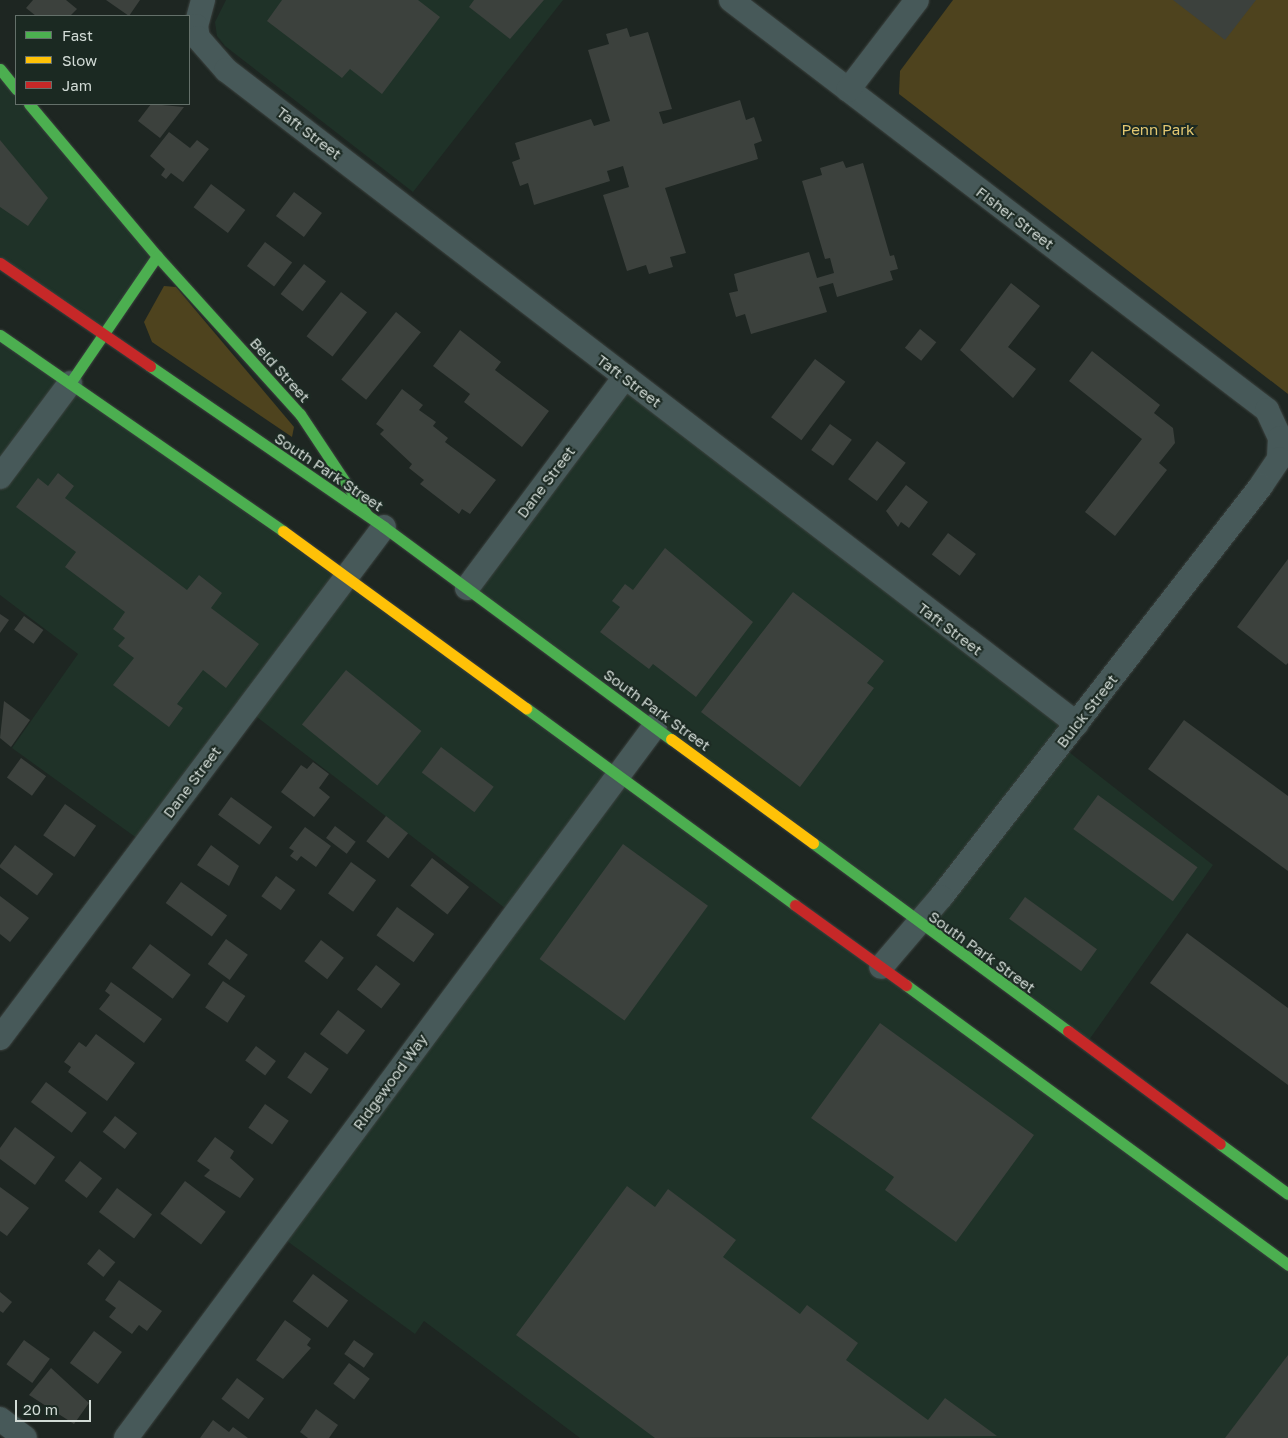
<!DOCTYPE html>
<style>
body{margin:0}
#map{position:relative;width:1288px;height:1438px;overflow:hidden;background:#1e2622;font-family:"Golos Text",sans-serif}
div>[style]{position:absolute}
.built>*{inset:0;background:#1f3228}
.green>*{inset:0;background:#4e431e}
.building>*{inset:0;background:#3c413d;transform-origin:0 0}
.roads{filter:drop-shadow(0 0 1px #3c423f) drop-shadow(0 0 1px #3c423f)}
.street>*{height:24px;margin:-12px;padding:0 12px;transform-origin:12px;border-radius:12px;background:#475959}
.fast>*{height:11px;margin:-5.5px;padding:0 5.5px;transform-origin:5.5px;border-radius:5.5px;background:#4caf50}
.slow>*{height:11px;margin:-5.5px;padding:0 5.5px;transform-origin:5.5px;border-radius:5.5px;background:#ffc107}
.jam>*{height:11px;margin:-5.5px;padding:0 5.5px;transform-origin:5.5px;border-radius:5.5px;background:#c62828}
span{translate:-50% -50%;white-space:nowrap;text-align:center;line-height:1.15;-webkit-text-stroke:4px #1b2922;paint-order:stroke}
.park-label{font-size:15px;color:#e3c771}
.street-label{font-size:15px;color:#d2dbd6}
.legend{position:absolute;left:15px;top:15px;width:175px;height:90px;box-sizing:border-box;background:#1b2922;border:1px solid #64706a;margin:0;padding:6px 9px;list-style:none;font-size:15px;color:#d2dbd6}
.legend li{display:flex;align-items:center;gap:10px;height:25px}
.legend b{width:25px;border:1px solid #64706a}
.scale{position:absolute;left:15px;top:1400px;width:76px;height:22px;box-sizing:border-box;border:2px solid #d2dbd6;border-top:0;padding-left:6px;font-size:15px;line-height:18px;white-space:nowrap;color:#d2dbd6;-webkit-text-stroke:4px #1b2922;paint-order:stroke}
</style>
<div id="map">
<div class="built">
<i style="clip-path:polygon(226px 0,563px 0,413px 192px,225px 46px,217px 36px,215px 22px)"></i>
<i style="clip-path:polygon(0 69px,157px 256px,103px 335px,0 263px)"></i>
<i style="clip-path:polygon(0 335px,1288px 1265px,1288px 1438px,580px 1438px,424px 1321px,415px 1334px,287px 1241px,514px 915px,253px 714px,145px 844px,12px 748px,78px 654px,0 595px)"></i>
<i style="clip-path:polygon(625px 377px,1077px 724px,1060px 745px,1213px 865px,1084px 1047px,467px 588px)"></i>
</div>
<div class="green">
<i style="clip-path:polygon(953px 0,1288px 0,1288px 394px,899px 94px,900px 71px)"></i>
<i style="clip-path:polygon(164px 286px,176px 287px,294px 427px,292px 437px,152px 342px,144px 322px)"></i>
</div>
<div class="building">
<i style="clip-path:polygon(33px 0,66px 0,77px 9px,70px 16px,36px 16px,26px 8px)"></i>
<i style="clip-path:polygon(106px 0,140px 0,129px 16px)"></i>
<i style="clip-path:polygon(282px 0,418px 0,440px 17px,382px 94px,350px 69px,342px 78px,267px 21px)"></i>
<i style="clip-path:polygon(474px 0,544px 0,510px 39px,469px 7px)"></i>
<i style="clip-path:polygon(1173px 0,1256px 0,1225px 40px)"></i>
<i style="clip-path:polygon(627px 28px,630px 37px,648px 32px,672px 109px,659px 112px,663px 124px,740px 100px,746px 120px,754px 117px,762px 141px,754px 144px,758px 159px,665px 188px,686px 253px,670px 257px,673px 267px,649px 274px,646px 265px,627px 271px,603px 195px,629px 187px,623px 166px,607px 171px,610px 181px,534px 205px,528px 183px,520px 186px,512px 162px,520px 159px,515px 143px,591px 119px,594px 126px,610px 121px,588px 50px,609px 44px,606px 34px)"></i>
<i style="clip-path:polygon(151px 104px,184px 107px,160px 138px,138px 121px)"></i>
<i style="clip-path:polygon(169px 132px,190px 148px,197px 140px,209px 149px,183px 182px,171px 173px,166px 179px,161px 175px,165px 169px,150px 156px)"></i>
<i style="clip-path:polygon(0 140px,48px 198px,28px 226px,0 207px)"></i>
<i style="clip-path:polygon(843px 161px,846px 168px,863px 163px,890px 256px,894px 255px,898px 269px,890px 271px,893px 280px,837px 297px,833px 283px,819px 287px,827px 312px,751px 334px,745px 314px,736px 317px,729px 293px,738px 291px,734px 274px,809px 252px,817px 278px,834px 273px,830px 258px,825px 259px,802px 181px,822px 175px,820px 168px)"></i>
<i style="left:211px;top:184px;width:43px;height:29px;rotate:37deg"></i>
<i style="left:294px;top:192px;width:35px;height:30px;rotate:37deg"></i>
<i style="left:265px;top:242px;width:34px;height:30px;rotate:37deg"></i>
<i style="left:304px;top:264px;width:28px;height:38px;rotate:38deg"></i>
<i style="clip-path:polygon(1011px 283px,1040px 306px,1008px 347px,1036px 369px,1013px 398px,960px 350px)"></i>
<i style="left:341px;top:292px;width:33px;height:56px;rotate:38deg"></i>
<i style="left:396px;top:312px;width:32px;height:87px;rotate:39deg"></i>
<i style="left:920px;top:329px;width:21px;height:24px;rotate:39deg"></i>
<i style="clip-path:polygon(460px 330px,501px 362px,495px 370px,549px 411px,522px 447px,464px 402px,470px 394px,433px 366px)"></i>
<i style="clip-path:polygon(1092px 351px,1160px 405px,1154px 413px,1173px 428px,1175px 443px,1159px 463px,1167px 470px,1115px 536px,1085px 512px,1142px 439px,1069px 381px)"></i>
<i style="left:815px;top:359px;width:38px;height:73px;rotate:37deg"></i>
<i style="clip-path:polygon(402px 389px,423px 405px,419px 410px,436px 422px,433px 426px,448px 438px,445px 442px,496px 480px,470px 514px,462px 509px,459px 514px,420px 484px,424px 480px,409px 468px,412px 464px,380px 434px,384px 430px,376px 424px)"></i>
<i style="left:830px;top:424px;width:27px;height:32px;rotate:36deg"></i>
<i style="left:877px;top:441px;width:36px;height:48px;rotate:37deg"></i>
<i style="clip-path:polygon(58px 473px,74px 486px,65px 498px,187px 590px,199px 575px,222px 593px,211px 608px,259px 644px,226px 688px,203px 670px,177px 704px,183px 708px,169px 727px,113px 685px,134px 658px,118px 646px,125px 638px,113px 629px,125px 612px,65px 567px,76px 552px,16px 507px,38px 478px,48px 486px)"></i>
<i style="clip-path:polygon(906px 485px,928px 502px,909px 528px,901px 522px,898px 527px,886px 511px)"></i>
<i style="left:948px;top:533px;width:35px;height:27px;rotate:37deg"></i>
<i style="clip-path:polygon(665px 548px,753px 622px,696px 697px,653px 664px,649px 669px,600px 632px,620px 607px,612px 601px,625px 584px,633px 590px)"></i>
<i style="clip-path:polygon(1288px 559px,1288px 663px,1286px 665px,1237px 627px)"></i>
<i style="clip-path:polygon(793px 592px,884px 661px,867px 683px,874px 688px,800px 787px,701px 712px)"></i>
<i style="clip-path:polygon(0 614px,9px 620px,0 633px)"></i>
<i style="left:24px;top:616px;width:24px;height:17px;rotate:36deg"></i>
<i style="left:346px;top:670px;width:97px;height:70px;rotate:39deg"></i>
<i style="clip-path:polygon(4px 701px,30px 720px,11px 747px,0 738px)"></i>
<i style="clip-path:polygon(1184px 720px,1288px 796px,1288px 871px,1148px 769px)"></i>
<i style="left:441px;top:747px;width:66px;height:32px;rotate:37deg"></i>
<i style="left:21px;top:758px;width:31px;height:24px;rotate:36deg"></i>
<i style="clip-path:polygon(313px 762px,329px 774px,319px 788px,330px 797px,314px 817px,281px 792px,301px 765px,307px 769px)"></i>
<i style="left:1098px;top:795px;width:123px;height:42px;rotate:36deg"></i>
<i style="left:231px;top:797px;width:51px;height:22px;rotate:36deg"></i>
<i style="left:65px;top:804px;width:38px;height:38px;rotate:35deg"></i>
<i style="left:386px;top:816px;width:28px;height:32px;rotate:38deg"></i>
<i style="left:335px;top:826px;width:26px;height:15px;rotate:37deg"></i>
<i style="clip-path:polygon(305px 827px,331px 846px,316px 867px,301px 856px,297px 861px,290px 856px,294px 851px,289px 848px)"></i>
<i style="left:623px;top:844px;width:105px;height:142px;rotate:36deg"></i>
<i style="left:15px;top:845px;width:48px;height:27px;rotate:37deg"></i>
<i style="clip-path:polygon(211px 845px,239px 866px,229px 886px,197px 865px)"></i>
<i style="left:432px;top:858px;width:47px;height:35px;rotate:38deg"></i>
<i style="left:351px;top:862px;width:31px;height:39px;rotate:36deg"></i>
<i style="left:276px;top:876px;width:24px;height:25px;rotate:36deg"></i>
<i style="left:181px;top:882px;width:57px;height:26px;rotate:36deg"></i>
<i style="clip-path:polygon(0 896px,29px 918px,10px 942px,0 934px)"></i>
<i style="left:1025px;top:897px;width:89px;height:27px;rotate:36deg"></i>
<i style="left:397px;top:907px;width:46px;height:35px;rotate:36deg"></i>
<i style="clip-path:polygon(1187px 933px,1288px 1008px,1288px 1085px,1150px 983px)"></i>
<i style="left:226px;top:939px;width:27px;height:31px;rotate:36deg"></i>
<i style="left:321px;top:940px;width:29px;height:27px;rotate:38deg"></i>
<i style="left:150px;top:944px;width:51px;height:30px;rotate:37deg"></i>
<i style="left:376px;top:965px;width:31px;height:31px;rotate:38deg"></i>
<i style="left:223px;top:981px;width:27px;height:32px;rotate:34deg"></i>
<i style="clip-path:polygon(111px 982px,162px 1019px,144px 1043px,99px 1009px,110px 995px,105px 991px)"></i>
<i style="left:338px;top:1010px;width:34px;height:30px;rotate:37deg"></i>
<i style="clip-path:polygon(880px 1023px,1034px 1135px,956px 1242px,885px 1190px,894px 1177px,811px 1118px)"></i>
<i style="clip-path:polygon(96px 1034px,135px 1063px,107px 1101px,68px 1072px,71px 1067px,64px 1062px,79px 1042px,86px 1047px)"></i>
<i style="left:256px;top:1046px;width:25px;height:18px;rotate:37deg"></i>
<i style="left:305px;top:1052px;width:29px;height:31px;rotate:35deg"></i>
<i style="left:46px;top:1082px;width:51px;height:25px;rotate:37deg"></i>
<i style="left:265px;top:1104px;width:29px;height:29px;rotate:35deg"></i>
<i style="left:115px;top:1116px;width:28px;height:20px;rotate:38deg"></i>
<i style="clip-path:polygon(15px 1127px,55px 1157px,35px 1185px,0 1159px,0 1148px)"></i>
<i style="clip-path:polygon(215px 1137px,234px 1151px,230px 1158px,254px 1179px,240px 1198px,204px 1176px,210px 1170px,197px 1161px)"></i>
<i style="left:80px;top:1161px;width:28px;height:25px;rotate:38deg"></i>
<i style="left:185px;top:1181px;width:51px;height:41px;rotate:37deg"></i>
<i style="clip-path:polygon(627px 1186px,655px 1207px,668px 1189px,736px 1240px,723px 1257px,800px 1314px,807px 1305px,858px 1343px,846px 1360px,928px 1420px,945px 1398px,997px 1436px,655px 1438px,516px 1335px)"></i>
<i style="clip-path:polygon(0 1187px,29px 1208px,7px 1236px,0 1231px)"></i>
<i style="left:117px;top:1188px;width:44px;height:30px;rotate:37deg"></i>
<i style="left:99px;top:1249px;width:21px;height:19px;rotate:39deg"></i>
<i style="left:313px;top:1274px;width:44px;height:34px;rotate:37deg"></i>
<i style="clip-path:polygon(119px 1280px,162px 1311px,147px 1331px,139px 1325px,132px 1334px,109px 1317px,116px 1308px,105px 1300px)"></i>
<i style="clip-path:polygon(0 1292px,12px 1302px,3px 1313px,0 1311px)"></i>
<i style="clip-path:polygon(285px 1320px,311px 1339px,307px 1345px,311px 1348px,283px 1379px,256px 1360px)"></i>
<i style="left:94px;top:1331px;width:35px;height:40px;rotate:37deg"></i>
<i style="left:24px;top:1340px;width:32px;height:30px;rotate:36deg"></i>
<i style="left:354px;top:1340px;width:24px;height:17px;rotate:35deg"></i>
<i style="clip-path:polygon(1288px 1355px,1288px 1438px,1225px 1438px)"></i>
<i style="left:349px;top:1363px;width:26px;height:26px;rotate:37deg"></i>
<i style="clip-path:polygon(51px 1368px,89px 1403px,74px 1424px,29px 1395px)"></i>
<i style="left:237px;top:1378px;width:34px;height:26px;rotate:37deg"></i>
<i style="clip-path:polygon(316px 1409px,338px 1425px,329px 1438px,308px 1438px,300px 1432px)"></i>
<i style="clip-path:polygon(213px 1420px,229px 1432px,233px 1427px,248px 1438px,200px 1438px)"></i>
</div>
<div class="roads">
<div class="street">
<i style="left:203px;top:0;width:27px;rotate:105deg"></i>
<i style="left:196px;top:26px;width:12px;rotate:81deg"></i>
<i style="left:198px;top:38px;width:43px;rotate:48.8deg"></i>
<i style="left:226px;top:70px;width:1073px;rotate:37.54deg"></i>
<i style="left:731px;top:0;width:675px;rotate:37.41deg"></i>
<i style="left:1267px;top:410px;width:31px;rotate:65deg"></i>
<i style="left:1280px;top:438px;width:21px;rotate:93deg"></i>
<i style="left:1279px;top:459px;width:32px;rotate:124deg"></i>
<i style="left:1261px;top:486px;width:521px;rotate:127.9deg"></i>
<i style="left:941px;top:897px;width:92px;rotate:130.6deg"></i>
<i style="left:848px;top:90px;width:113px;rotate:-52.5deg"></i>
<i style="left:0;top:477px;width:117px;rotate:-53.3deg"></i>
<i style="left:467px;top:588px;width:264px;rotate:-53.2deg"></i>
<i style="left:0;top:1038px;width:639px;rotate:-53.08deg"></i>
<i style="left:0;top:1419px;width:31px;rotate:37deg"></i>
<i style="left:126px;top:1438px;width:887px;rotate:-53.39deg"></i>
</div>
<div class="fast">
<i style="left:0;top:69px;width:26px;rotate:51deg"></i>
<i style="left:29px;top:104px;width:199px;rotate:49.9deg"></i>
<i style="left:157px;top:256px;width:154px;rotate:124.4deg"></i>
<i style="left:157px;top:256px;width:213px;rotate:47.9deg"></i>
<i style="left:300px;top:414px;width:121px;rotate:56.4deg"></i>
<i style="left:0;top:335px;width:344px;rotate:34.7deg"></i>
<i style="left:150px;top:366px;width:284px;rotate:34.5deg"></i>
<i style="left:384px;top:527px;width:357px;rotate:36.5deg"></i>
<i style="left:526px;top:708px;width:333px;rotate:36.2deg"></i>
<i style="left:813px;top:843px;width:317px;rotate:36.4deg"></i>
<i style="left:906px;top:985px;width:474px;rotate:36.2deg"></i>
<i style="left:1220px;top:1144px;width:84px;rotate:36.3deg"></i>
</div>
<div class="slow">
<i style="left:283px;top:531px;width:301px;rotate:36.1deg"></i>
<i style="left:671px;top:739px;width:176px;rotate:36.2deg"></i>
</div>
<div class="jam">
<i style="left:0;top:263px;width:182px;rotate:34.5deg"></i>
<i style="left:795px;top:905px;width:137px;rotate:35.8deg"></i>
<i style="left:1068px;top:1031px;width:189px;rotate:36.6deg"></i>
</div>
</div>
<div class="park-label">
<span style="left:1158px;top:130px">Penn Park</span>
</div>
<div class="street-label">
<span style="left:309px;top:133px;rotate:37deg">Taft Street</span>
<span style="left:1015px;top:218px;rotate:37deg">Fisher Street</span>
<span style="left:280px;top:370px;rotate:48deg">Beld Street</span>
<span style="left:629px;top:381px;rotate:37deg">Taft Street</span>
<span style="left:329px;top:472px;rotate:34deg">South Park Street</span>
<span style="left:546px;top:482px;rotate:-53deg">Dane Street</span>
<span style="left:950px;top:629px;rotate:37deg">Taft Street</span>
<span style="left:657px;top:710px;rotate:36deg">South Park Street</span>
<span style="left:1087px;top:711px;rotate:-52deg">Buick Street</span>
<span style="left:192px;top:782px;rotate:-53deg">Dane Street</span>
<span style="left:982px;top:952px;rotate:36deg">South Park Street</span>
<span style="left:390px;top:1082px;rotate:-54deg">Ridgewood Way</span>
</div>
<ul class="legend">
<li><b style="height:6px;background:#4caf50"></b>Fast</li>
<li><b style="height:6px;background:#ffc107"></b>Slow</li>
<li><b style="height:6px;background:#c62828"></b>Jam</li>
</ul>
<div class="scale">20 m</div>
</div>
